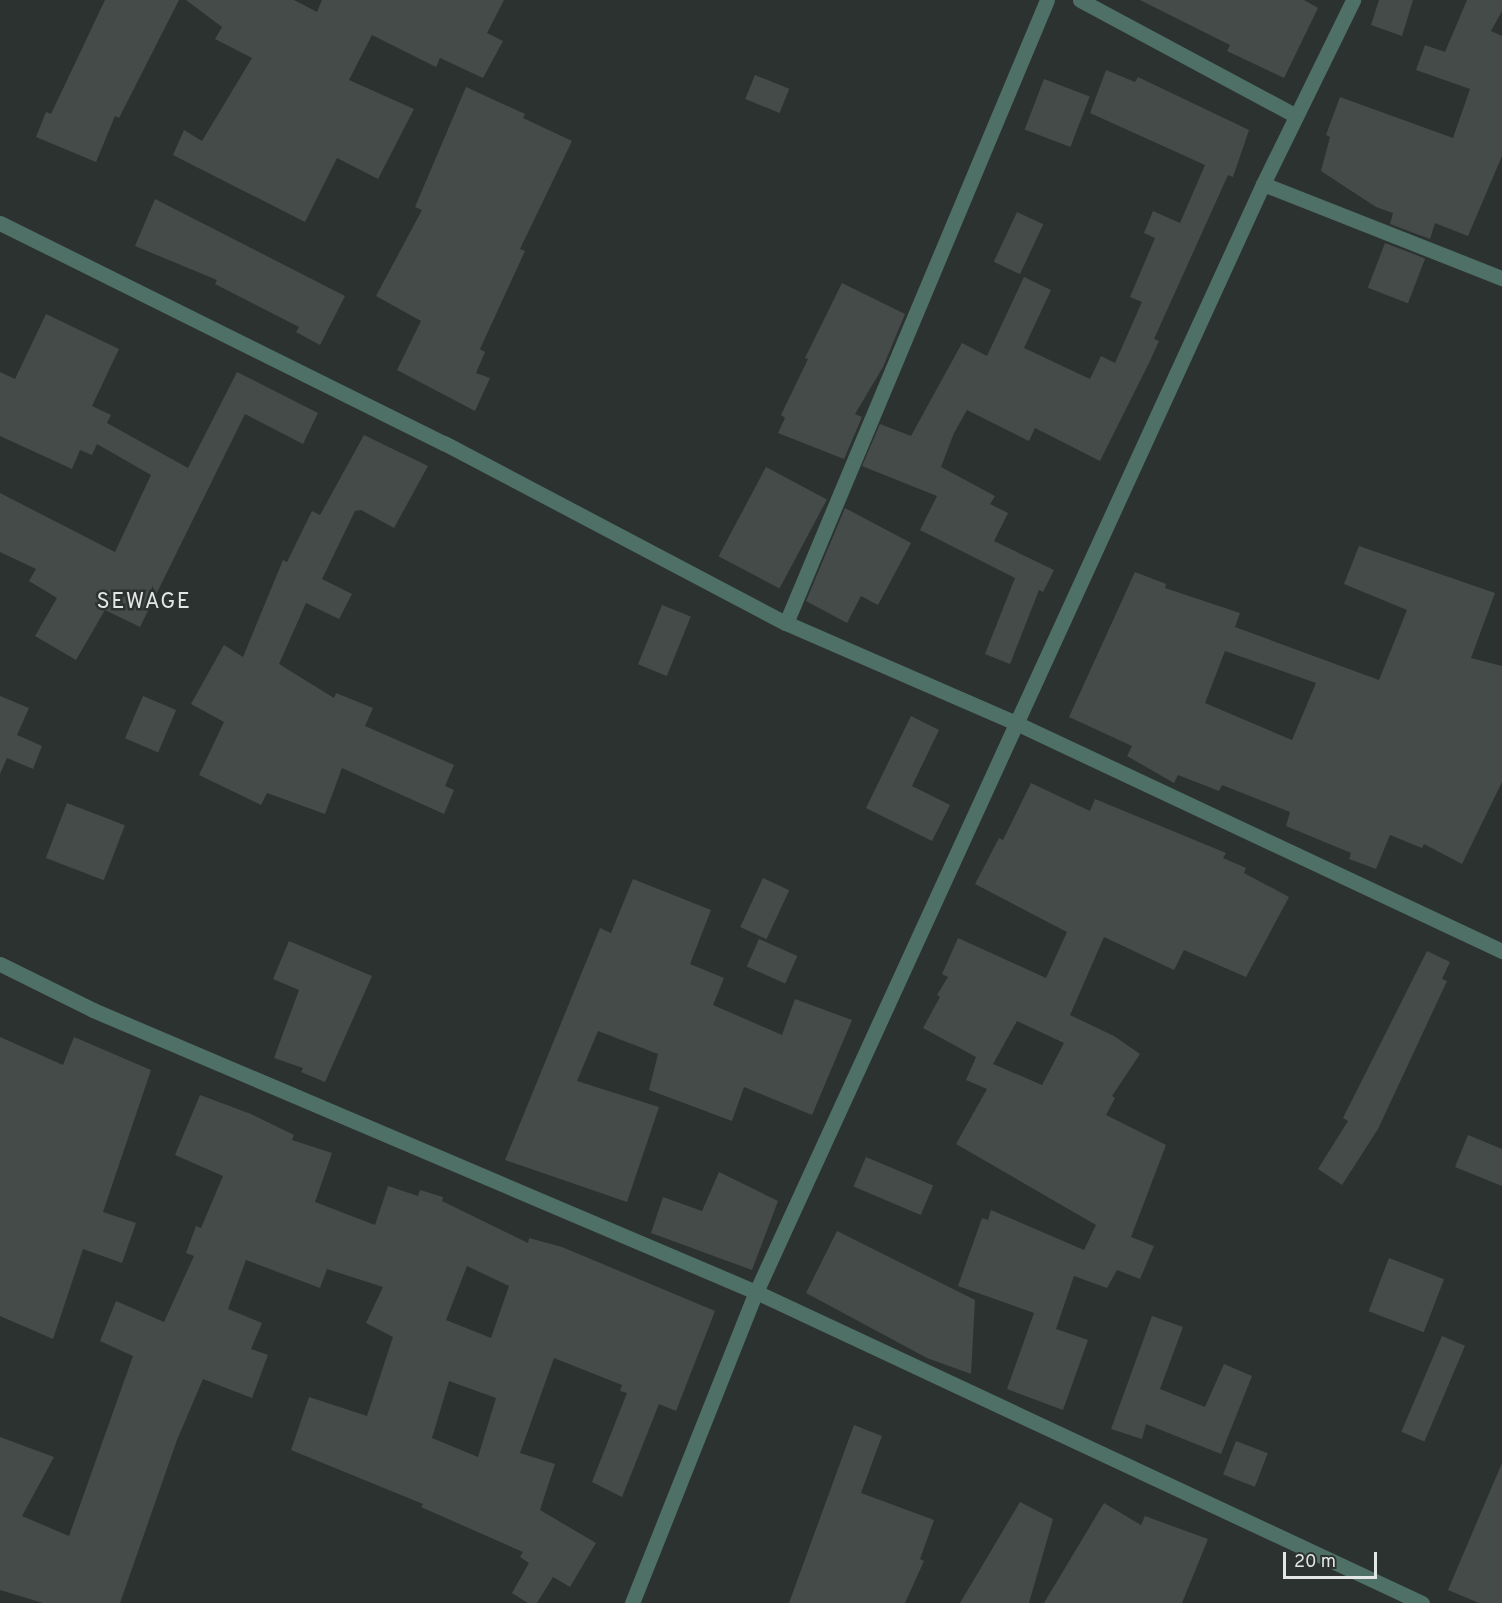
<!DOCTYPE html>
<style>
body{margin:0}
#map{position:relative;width:1502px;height:1603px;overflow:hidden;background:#2c3230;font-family:Overpass,sans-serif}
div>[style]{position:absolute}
.building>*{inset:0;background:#454b49;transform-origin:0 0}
.minor>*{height:15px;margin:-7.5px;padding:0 7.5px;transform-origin:7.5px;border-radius:7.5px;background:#4f7066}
span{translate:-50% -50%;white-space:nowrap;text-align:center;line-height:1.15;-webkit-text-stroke:5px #2c3230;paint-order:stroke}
.quarter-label{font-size:22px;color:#e3e6e5;letter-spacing:1.5px}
.scale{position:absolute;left:1283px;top:1552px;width:94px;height:27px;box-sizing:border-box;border:3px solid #e3e6e5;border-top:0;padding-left:8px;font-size:18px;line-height:21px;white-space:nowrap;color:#e3e6e5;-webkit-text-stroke:4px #2c3230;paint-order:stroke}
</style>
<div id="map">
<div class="building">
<i style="clip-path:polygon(105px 0,179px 0,119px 118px,115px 116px,96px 162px,36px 137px,46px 112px,51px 114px)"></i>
<i style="clip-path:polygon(186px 0,294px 0,317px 12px,322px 0,504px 0,487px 33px,503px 41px,483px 78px,440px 58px,436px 67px,372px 35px,349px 80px,414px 109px,378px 179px,337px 158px,305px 222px,173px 155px,184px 130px,202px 141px,252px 58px,215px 39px,222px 27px)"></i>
<i style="clip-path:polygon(1140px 0,1304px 0,1318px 8px,1284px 78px,1227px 51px,1230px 45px)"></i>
<i style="clip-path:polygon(1379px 0,1413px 0,1402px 36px,1371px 25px)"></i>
<i style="clip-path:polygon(1467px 0,1502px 0,1502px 11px,1491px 31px,1502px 36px,1502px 156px,1468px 236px,1435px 223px,1430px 239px,1390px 224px,1393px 213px,1376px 207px,1321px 171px,1330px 137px,1326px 135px,1340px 97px,1453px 138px,1470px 89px,1416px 70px,1425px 45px,1445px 52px)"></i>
<i style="clip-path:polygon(1106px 70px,1135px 82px,1138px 77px,1249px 130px,1233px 177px,1228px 175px,1154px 339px,1159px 341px,1149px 363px,1100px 461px,1035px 428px,1029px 441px,967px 410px,954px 433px,941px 467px,995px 496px,990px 504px,1008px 513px,994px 541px,1054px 570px,1043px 592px,1039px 590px,1010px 664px,985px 654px,1015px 578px,920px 530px,937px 496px,862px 466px,880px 424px,911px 436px,962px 343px,987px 356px,1024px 277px,1051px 290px,1024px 348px,1090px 379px,1101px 356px,1115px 363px,1142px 302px,1130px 297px,1155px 238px,1144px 233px,1153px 211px,1180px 223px,1205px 165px,1090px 113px)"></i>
<i style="left:755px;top:75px;width:37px;height:26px;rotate:22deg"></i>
<i style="left:1044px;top:79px;width:49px;height:54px;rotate:21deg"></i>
<i style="clip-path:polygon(466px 87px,525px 114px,523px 118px,572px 141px,520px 249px,525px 251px,480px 349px,485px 352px,476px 373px,490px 378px,475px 411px,397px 370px,421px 321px,376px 296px,422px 210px,415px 207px)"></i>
<i style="clip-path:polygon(155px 199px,345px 296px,320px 345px,296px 332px,299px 327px,215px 284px,217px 280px,135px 246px)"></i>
<i style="left:1017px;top:212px;width:29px;height:55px;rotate:25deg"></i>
<i style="left:1385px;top:243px;width:43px;height:48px;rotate:21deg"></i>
<i style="clip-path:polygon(842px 283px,905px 314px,883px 367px,855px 414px,862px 417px,844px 459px,778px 433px,785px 418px,781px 415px,808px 359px,805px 358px)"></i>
<i style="clip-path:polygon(46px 314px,119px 349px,92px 406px,111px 415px,107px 423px,188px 468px,237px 372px,318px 413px,303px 444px,245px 414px,140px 627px,105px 610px,76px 660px,35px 636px,57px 598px,29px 581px,36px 569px,0 552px,0 493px,115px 552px,151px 475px,97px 444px,92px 455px,80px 450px,72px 469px,0 436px,0 372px,15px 379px)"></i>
<i style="clip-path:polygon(364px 435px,428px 466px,394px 528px,361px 510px,355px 511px,322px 579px,352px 594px,339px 619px,306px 603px,279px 664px,334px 698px,336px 693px,373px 708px,365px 726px,454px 765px,445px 786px,454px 790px,444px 814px,342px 768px,325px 814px,267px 793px,261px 805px,199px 775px,224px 722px,191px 704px,224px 645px,243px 657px,283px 560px,287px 562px,312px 511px,320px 515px)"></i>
<i style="left:766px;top:467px;width:69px;height:101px;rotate:28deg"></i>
<i style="clip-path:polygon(845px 508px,911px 543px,878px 605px,861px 596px,847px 623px,806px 601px)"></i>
<i style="clip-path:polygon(evenodd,1359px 546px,1495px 593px,1471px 658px,1502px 666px,1502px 782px,1462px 864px,1424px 844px,1422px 848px,1390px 835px,1376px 869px,1349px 859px,1351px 853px,1286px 826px,1290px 812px,1222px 785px,1219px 791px,1178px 775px,1174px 783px,1127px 756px,1132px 746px,1069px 717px,1135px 572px,1166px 584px,1165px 588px,1240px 613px,1235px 627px,1379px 680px,1407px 610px,1344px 584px,1359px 546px,1225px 651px,1316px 683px,1292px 740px,1205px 703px,1225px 651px)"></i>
<i style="left:662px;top:605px;width:31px;height:64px;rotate:22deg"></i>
<i style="clip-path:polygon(0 696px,29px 708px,17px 735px,42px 746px,33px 769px,7px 758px,0 774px)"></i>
<i style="left:143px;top:696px;width:36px;height:46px;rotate:23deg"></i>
<i style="clip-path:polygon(911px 716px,939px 730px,912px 786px,950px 805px,932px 841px,866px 808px)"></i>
<i style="clip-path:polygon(evenodd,1031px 783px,1090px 811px,1095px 799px,1226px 853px,1223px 858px,1246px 868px,1244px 873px,1289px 897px,1246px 977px,1184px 950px,1174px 970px,1104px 937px,1070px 1015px,1114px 1036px,1140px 1054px,1112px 1096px,1115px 1098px,1106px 1115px,1166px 1145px,1131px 1237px,1154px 1246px,1140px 1279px,1117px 1270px,1107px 1288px,1074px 1276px,1056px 1329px,1088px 1340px,1063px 1410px,1007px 1389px,1034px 1313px,958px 1286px,982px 1218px,988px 1220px,991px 1210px,1084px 1250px,1096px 1225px,956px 1144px,987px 1089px,966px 1080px,976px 1057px,923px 1028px,940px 997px,937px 995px,948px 977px,942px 974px,958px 938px,1046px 978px,1067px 932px,975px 884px,999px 838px,1003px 840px,1031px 783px,1017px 1021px,1064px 1043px,1042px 1085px,993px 1064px,1017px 1021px)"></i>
<i style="left:67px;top:803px;width:62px;height:59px;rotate:21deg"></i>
<i style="left:763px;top:878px;width:29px;height:54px;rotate:25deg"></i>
<i style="clip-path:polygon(633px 879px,711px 910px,690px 964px,724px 978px,713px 1005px,782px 1035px,795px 999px,852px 1020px,812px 1115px,744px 1087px,732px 1121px,649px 1090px,658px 1054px,598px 1031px,577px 1081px,659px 1107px,627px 1202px,505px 1160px,600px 928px,611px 933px)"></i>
<i style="left:759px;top:939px;width:42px;height:30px;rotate:24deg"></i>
<i style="clip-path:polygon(289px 941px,372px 976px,325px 1082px,301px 1072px,303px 1068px,274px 1058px,299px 990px,273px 979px)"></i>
<i style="clip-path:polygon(1427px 951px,1450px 962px,1442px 979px,1447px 981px,1378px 1129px,1342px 1185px,1318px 1169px,1348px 1121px,1343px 1118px)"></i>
<i style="clip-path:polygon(0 1037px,63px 1065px,74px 1037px,151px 1070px,103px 1212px,136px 1223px,122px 1263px,83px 1249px,53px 1339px,0 1316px)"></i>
<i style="clip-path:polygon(evenodd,200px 1095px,251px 1114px,294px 1135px,292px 1140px,332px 1153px,315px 1202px,375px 1225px,388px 1186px,418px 1196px,420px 1190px,443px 1197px,442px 1201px,528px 1243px,529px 1238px,562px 1247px,715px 1311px,676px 1411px,659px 1404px,622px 1497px,592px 1482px,627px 1393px,620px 1391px,622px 1385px,554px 1358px,520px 1453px,555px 1464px,540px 1510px,596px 1543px,570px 1587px,553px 1577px,537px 1603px,528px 1603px,512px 1593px,529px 1563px,520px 1557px,523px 1552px,421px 1507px,423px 1504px,291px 1450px,309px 1397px,367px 1416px,393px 1337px,366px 1323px,383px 1287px,327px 1269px,320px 1288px,246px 1260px,228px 1309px,262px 1323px,251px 1349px,268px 1355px,252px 1398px,203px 1379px,177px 1440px,120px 1603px,43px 1603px,0 1590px,0 1437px,54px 1457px,22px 1516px,69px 1536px,133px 1356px,100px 1341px,116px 1301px,164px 1322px,194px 1256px,186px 1253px,196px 1226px,201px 1228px,223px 1176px,175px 1155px,200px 1095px,467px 1266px,509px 1286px,491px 1338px,446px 1320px,467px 1266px,200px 1095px,449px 1381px,496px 1398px,478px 1457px,432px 1438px,449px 1381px)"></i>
<i style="clip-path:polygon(1468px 1135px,1502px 1149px,1502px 1186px,1455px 1167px)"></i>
<i style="left:866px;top:1157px;width:73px;height:32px;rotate:23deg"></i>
<i style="clip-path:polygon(719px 1172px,778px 1201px,752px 1270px,651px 1233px,663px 1197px,702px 1211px)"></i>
<i style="clip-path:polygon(837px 1231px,975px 1300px,971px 1374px,927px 1358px,806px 1293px)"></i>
<i style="left:1389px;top:1258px;width:59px;height:57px;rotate:21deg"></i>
<i style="clip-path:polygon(1152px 1316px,1183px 1327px,1160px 1389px,1205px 1407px,1224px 1364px,1252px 1376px,1221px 1454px,1146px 1424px,1142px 1439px,1111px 1429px)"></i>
<i style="left:1442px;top:1336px;width:25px;height:104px;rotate:23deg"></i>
<i style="clip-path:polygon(854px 1425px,882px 1436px,861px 1493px,934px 1520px,920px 1559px,924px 1561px,905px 1603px,789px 1603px)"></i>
<i style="left:1236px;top:1441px;width:34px;height:36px;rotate:21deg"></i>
<i style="clip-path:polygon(1502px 1463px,1502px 1603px,1479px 1603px,1448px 1590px)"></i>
<i style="clip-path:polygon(1020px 1502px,1053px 1519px,1029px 1603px,960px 1603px)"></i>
<i style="clip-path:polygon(1104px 1503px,1141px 1525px,1145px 1516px,1208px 1539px,1182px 1603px,1044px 1603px)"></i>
</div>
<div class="minor">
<i style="left:1080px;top:0;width:245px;rotate:28.2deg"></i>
<i style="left:1263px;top:184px;width:257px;rotate:21.5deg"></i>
<i style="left:0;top:223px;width:496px;rotate:26.4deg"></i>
<i style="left:444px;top:443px;width:386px;rotate:27.8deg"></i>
<i style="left:786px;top:623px;width:253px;rotate:23.5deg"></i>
<i style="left:1018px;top:724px;width:535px;rotate:25.13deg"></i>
<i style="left:786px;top:623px;width:675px;rotate:-67.27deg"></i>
<i style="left:0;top:964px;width:104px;rotate:26.3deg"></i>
<i style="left:93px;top:1010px;width:720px;rotate:23.04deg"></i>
<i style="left:756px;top:1292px;width:735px;rotate:25.03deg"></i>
<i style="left:632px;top:1603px;width:335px;rotate:-68.3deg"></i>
<i style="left:756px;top:1292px;width:1218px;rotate:-65.41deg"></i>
<i style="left:1263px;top:184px;width:205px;rotate:-63.9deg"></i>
</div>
<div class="quarter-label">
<span style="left:144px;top:603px">SEWAGE</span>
</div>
<div class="scale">20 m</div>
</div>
